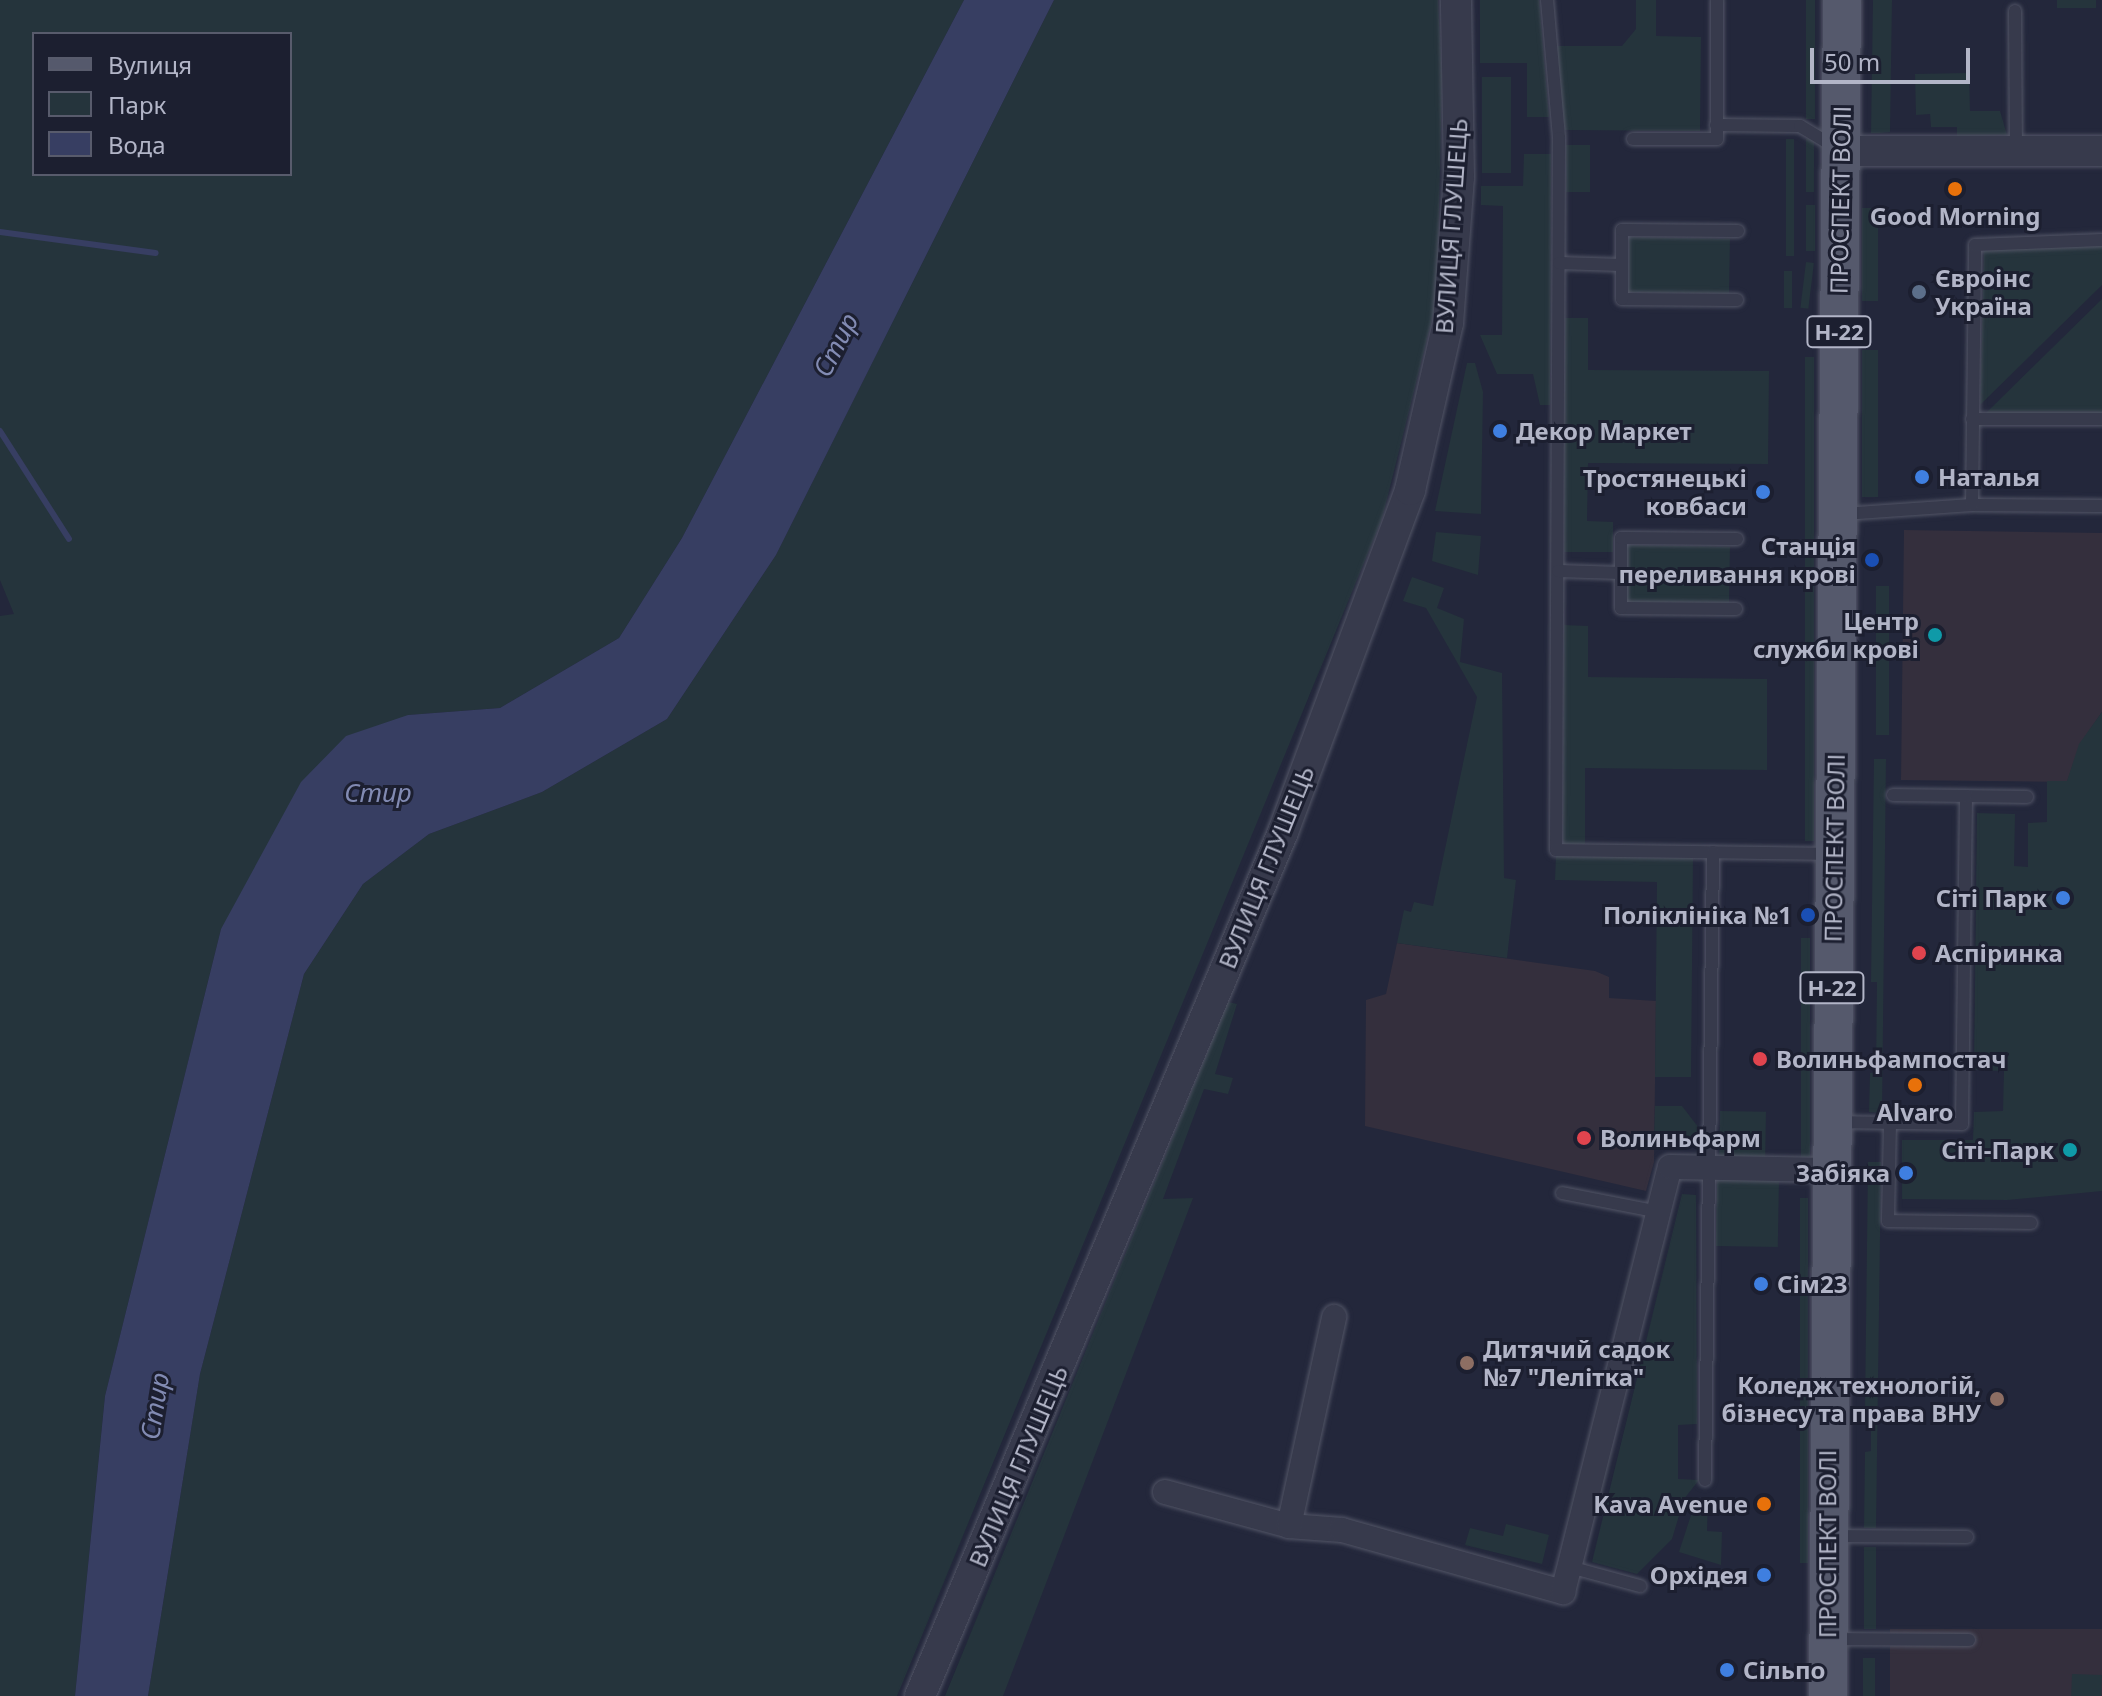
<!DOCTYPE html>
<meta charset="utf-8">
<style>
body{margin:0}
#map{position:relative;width:2102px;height:1696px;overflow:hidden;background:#23273b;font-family:"Noto Sans",sans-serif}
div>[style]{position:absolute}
.medical>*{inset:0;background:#342f3d;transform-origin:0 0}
.green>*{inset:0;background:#25343c;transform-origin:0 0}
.water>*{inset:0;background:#373e62}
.stream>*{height:6px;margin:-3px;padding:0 3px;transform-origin:3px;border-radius:3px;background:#373e62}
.roads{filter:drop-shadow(0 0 2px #525566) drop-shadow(0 0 2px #525566)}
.service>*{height:12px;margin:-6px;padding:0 6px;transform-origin:6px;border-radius:6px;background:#373a4c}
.minor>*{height:24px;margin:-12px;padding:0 12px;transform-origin:12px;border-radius:12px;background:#373a4c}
.tertiary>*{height:30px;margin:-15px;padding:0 15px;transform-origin:15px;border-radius:15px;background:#373a4c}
.primary>*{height:38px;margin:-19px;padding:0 19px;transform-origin:19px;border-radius:19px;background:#55596c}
.dots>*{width:22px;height:22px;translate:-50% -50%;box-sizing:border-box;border:4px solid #1c1f30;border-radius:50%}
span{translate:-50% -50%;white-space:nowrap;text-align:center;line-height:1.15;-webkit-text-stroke:6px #1c1f30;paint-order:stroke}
.shield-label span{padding:2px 6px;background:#1c1f30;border:2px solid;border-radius:6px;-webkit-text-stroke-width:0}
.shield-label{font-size:22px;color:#b2b5c7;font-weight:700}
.street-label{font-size:24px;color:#b2b5c7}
.poi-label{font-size:24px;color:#b2b5c7;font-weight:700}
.left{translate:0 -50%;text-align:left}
.right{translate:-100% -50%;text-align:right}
.water-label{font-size:26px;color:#828bb3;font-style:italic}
.legend{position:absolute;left:32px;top:32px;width:260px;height:144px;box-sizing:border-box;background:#1c1f30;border:2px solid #585b6c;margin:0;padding:10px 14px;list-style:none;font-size:24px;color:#b2b5c7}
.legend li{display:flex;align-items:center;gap:16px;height:40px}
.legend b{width:40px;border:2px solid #585b6c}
.scale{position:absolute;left:1810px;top:48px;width:160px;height:36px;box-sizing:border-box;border:4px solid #b2b5c7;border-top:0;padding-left:10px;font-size:24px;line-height:28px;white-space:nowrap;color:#b2b5c7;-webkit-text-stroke:6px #1c1f30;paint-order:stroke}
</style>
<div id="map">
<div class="medical">
<i style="clip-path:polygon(1904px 530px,2102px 533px,2102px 712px,2080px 744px,2067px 782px,1901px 780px)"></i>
<i style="clip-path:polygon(1397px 943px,1595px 971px,1609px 977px,1609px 998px,1656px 1001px,1654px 1162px,1646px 1191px,1365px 1126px,1366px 1000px,1386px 994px)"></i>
<i style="left:2102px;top:1629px;width:67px;height:212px;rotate:90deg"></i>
</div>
<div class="green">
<i style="clip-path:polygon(evenodd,0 0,964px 0,682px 538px,619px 638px,500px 708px,408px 715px,221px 929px,105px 1396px,75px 1696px,0 1696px,0 616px,14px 614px,0 580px,0 0,34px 34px,290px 34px,290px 174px,34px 174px,34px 34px)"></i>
<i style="clip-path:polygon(1054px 0,1438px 0,1442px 77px,1437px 299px,1382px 519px,897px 1696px,148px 1696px,200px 1374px,304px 974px,363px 884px,429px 834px,542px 792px,667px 719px,776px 555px)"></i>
<i style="clip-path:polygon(1480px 0,1539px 0,1549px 117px,1527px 117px,1527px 63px,1480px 63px)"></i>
<i style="clip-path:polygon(1636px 0,1656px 0,1656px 36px,1701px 37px,1700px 131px,1565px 130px,1554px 46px,1622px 46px,1636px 29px)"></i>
<i style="left:1806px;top:0;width:9px;height:119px"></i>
<i style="clip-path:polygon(1873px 0,1892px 0,1890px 132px,1880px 133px,1871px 133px)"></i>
<i style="left:2057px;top:0;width:39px;height:8px"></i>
<i style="clip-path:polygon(1969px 73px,1970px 111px,2000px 111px,2007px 135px,1957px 136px,1957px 127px,1931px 127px,1930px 114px,1916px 115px,1915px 74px)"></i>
<i style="left:1482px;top:77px;width:29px;height:96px"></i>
<i style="left:1786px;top:139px;width:8px;height:117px"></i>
<i style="left:1806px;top:139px;width:8px;height:53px"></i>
<i style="left:1566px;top:145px;width:24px;height:47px"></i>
<i style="clip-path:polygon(1524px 154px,1551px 154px,1550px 405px,1540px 405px,1533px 374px,1497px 374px,1480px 335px,1502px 335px,1503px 206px,1481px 205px,1481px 186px,1523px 186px)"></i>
<i style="left:1806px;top:205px;width:9px;height:46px"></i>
<i style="left:1862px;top:208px;width:16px;height:93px"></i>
<i style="left:1629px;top:237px;width:101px;height:55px;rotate:1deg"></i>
<i style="clip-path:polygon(2102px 245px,2102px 285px,1980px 405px,1984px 249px)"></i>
<i style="left:1806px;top:262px;width:8px;height:46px;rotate:7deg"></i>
<i style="left:1784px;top:271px;width:8px;height:37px"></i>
<i style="clip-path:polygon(2102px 299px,2102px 413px,1985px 414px)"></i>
<i style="clip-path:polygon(1565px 318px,1588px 318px,1588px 370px,1769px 371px,1768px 464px,1588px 463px,1587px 521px,1613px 522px,1613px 552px,1564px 552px)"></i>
<i style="left:1862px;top:350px;width:16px;height:147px"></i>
<i style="left:1805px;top:357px;width:9px;height:484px"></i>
<i style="clip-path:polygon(1467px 363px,1475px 363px,1483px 392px,1481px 514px,1435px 511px)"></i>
<i style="clip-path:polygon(1436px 532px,1481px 536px,1478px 575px,1432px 561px)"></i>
<i style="left:1627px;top:545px;width:103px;height:57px;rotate:1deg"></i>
<i style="clip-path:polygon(1412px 577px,1444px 588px,1437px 608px,1464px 619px,1460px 662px,1502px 673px,1504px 878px,1516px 880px,1507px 958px,1397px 943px,1404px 910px,1411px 912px,1414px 902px,1433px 906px,1477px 697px,1426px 608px,1403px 601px)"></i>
<i style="left:1876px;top:586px;width:13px;height:149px"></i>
<i style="clip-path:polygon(1564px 625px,1588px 626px,1588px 677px,1767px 679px,1767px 770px,1585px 768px,1585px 844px,1563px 844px)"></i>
<i style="clip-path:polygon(2102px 712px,2102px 1191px,2007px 1200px,1902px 1199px,1902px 1140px,1973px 1140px,1974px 1112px,2003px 1111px,2004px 1071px,1974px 1070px,1977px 813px,2015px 814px,2014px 866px,2028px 867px,2028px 823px,2047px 822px,2047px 781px,2067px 781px,2079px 744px)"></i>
<i style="clip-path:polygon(1874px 759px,1886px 759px,1882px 1113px,1869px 1112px,1870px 1073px,1876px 1072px,1877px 982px,1871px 982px)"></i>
<i style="clip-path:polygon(1556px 856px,1693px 858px,1691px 1077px,1655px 1077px,1657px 882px,1555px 880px)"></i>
<i style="left:1801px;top:938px;width:9px;height:221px"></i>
<i style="clip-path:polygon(1228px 1002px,1237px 1004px,1215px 1074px,1233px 1078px,1228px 1094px,1204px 1089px,1163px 1199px,1193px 1198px,1003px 1696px,945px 1696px)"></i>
<i style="clip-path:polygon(1655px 1106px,1682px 1106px,1702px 1132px,1701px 1146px,1654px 1146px)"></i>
<i style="left:1720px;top:1111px;width:46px;height:47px;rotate:1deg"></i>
<i style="clip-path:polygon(1868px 1162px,1881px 1162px,1876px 1528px,1864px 1528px,1865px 1452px,1871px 1451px,1871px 1410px,1865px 1409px)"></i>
<i style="left:1717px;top:1177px;width:62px;height:69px;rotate:1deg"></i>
<i style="clip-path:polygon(1682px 1194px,1696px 1195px,1697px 1424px,1678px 1425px,1678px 1479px,1699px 1480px,1684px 1499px,1672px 1539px,1637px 1574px,1592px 1562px)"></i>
<i style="left:1800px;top:1198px;width:8px;height:365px"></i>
<i style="clip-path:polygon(1708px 1499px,1707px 1531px,1722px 1532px,1721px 1565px,1679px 1552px,1694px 1506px)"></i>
<i style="clip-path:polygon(1506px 1524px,1549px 1535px,1542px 1564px,1465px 1545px,1470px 1528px,1503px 1536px)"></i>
<i style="left:1864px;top:1547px;width:12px;height:82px"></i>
<i style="left:1863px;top:1658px;width:12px;height:38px"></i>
<i style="left:2072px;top:1674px;width:30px;height:22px;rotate:2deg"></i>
</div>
<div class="water">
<i style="clip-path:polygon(964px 0,1054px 0,776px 555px,667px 719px,542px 792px,429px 834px,363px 884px,304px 974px,200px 1374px,148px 1696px,75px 1696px,105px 1396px,221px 929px,301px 782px,346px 736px,408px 715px,500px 708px,619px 638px,682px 538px)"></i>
</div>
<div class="stream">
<i style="left:0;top:232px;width:157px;rotate:7.7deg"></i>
<i style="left:0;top:431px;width:128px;rotate:57.4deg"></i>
</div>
<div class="roads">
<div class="service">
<i style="left:1547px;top:0;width:139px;rotate:85deg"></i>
<i style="left:1559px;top:138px;width:712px;rotate:90.24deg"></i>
<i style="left:1556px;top:850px;width:274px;rotate:0.8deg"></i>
<i style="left:2015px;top:11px;width:138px;rotate:89.6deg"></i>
<i style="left:1716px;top:125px;width:84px;rotate:0.7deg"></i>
<i style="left:1800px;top:126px;width:41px;rotate:31deg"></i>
<i style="left:1633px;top:139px;width:84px"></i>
<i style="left:1717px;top:139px;width:139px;rotate:-90deg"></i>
<i style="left:1559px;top:263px;width:63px;rotate:1.8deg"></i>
<i style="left:1737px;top:300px;width:115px;rotate:-179.5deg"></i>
<i style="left:1622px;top:299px;width:69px;rotate:-90deg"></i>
<i style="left:1622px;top:230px;width:116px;rotate:0.5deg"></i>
<i style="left:1972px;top:419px;width:130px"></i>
<i style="left:1972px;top:505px;width:130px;rotate:0.4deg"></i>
<i style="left:1843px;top:514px;width:129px;rotate:-4deg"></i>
<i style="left:1972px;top:505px;width:260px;rotate:-89.3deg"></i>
<i style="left:1975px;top:245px;width:127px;rotate:-2.3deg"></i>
<i style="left:1558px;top:571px;width:63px;rotate:1.8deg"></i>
<i style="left:1736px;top:609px;width:115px;rotate:-179.5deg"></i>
<i style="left:1621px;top:608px;width:70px;rotate:-90deg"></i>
<i style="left:1621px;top:538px;width:116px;rotate:0.5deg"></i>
<i style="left:1966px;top:796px;width:61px;rotate:0.9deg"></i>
<i style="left:1835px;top:1122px;width:127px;rotate:0.9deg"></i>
<i style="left:1962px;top:1124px;width:328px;rotate:-89.3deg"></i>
<i style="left:1966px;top:796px;width:73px;rotate:-179.2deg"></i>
<i style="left:1890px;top:1123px;width:98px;rotate:91.2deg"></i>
<i style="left:1888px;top:1221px;width:143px;rotate:0.8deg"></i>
<i style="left:1562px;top:1193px;width:99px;rotate:11.1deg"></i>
<i style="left:1705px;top:1480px;width:628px;rotate:-89.27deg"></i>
<i style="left:1834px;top:1536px;width:133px;rotate:0.4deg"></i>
<i style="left:1570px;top:1567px;width:73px;rotate:15.2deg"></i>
<i style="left:1834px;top:1639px;width:135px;rotate:0.4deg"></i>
</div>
<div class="minor">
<i style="left:1165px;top:1492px;width:129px;rotate:15.3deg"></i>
<i style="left:1289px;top:1526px;width:53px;rotate:4.3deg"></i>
<i style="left:1342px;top:1530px;width:230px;rotate:15.7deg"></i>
<i style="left:1563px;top:1592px;width:438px;rotate:-75.9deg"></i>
<i style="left:1670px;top:1167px;width:160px;rotate:1.1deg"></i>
<i style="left:1289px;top:1526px;width:214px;rotate:-77.8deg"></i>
</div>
<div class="tertiary">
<i style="left:1841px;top:151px;width:261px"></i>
<i style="left:920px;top:1696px;width:937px;rotate:-67.21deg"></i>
<i style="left:1283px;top:832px;width:365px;rotate:-69.6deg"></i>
<i style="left:1410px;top:490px;width:171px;rotate:-77.2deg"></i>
<i style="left:1448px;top:323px;width:146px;rotate:-85.7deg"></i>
<i style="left:1459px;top:177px;width:177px;rotate:-91deg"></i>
</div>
<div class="primary">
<i style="left:1828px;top:1696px;width:1696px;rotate:-89.53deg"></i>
</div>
</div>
<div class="dots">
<i style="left:1955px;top:189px;background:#e8710a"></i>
<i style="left:1919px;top:292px;background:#5c6f8a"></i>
<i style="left:1500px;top:431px;background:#3f7fe0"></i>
<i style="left:1922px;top:477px;background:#3f7fe0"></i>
<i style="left:1763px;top:492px;background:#3f7fe0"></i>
<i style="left:1872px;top:560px;background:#1a4fb4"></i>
<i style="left:1935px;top:635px;background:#0f9aa8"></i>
<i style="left:2063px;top:898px;background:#3f7fe0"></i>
<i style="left:1808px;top:915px;background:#1a4fb4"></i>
<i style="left:1919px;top:953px;background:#e0444e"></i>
<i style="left:1760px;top:1059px;background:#e0444e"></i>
<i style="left:1915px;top:1085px;background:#e8710a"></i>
<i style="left:1584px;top:1138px;background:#e0444e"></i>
<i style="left:2070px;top:1150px;background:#0f9aa8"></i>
<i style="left:1906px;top:1173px;background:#3f7fe0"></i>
<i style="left:1761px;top:1284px;background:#3f7fe0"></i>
<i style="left:1467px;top:1363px;background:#8d6e63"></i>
<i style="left:1997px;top:1399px;background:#8d6e63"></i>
<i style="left:1764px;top:1504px;background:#e8710a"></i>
<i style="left:1764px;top:1575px;background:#3f7fe0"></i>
<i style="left:1727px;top:1670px;background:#3f7fe0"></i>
</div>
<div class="shield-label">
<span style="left:1839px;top:332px">Н-22</span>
<span style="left:1832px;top:988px">Н-22</span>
</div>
<div class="street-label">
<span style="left:1840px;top:200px;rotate:-89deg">ПРОСПЕКТ ВОЛІ</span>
<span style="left:1451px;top:226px;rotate:-86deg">ВУЛИЦЯ ГЛУШЕЦЬ</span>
<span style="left:1834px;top:848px;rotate:-89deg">ПРОСПЕКТ ВОЛІ</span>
<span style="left:1266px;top:867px;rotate:-68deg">ВУЛИЦЯ ГЛУШЕЦЬ</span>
<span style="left:1018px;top:1466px;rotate:-67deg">ВУЛИЦЯ ГЛУШЕЦЬ</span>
<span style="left:1827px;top:1544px;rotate:-90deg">ПРОСПЕКТ ВОЛІ</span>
</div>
<div class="poi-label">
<span style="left:1955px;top:216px">Good Morning</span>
<span class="left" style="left:1935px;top:292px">Євроінс<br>Україна</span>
<span class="left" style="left:1516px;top:431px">Декор Маркет</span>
<span class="left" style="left:1938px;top:477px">Наталья</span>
<span class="right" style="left:1747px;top:492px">Тростянецькі<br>ковбаси</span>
<span class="right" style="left:1856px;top:560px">Станція<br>переливання крові</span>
<span class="right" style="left:1919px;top:635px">Центр<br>служби крові</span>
<span class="right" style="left:2047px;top:898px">Сіті Парк</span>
<span class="right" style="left:1792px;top:915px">Поліклініка №1</span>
<span class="left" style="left:1935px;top:953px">Аспіринка</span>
<span class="left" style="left:1776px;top:1059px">Волиньфампостач</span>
<span style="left:1915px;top:1112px">Alvaro</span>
<span class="left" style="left:1600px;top:1138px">Волиньфарм</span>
<span class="right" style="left:2054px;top:1150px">Сіті-Парк</span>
<span class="right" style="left:1890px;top:1173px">Забіяка</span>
<span class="left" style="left:1777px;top:1284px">Сім23</span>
<span class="left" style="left:1483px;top:1363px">Дитячий садок<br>№7 "Лелітка"</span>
<span class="right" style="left:1981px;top:1399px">Коледж технологій,<br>бізнесу та права ВНУ</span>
<span class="right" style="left:1748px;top:1504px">Kava Avenue</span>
<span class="right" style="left:1748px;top:1575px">Орхідея</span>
<span class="left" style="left:1743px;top:1670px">Сільпо</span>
</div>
<div class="water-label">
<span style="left:836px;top:345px;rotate:-63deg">Стир</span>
<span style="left:378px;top:793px">Стир</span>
<span style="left:155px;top:1406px;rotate:-81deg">Стир</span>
</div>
<ul class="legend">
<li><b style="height:10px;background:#55596c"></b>Вулиця</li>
<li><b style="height:22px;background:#25343c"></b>Парк</li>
<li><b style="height:22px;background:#373e62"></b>Вода</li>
</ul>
<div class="scale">50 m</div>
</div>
